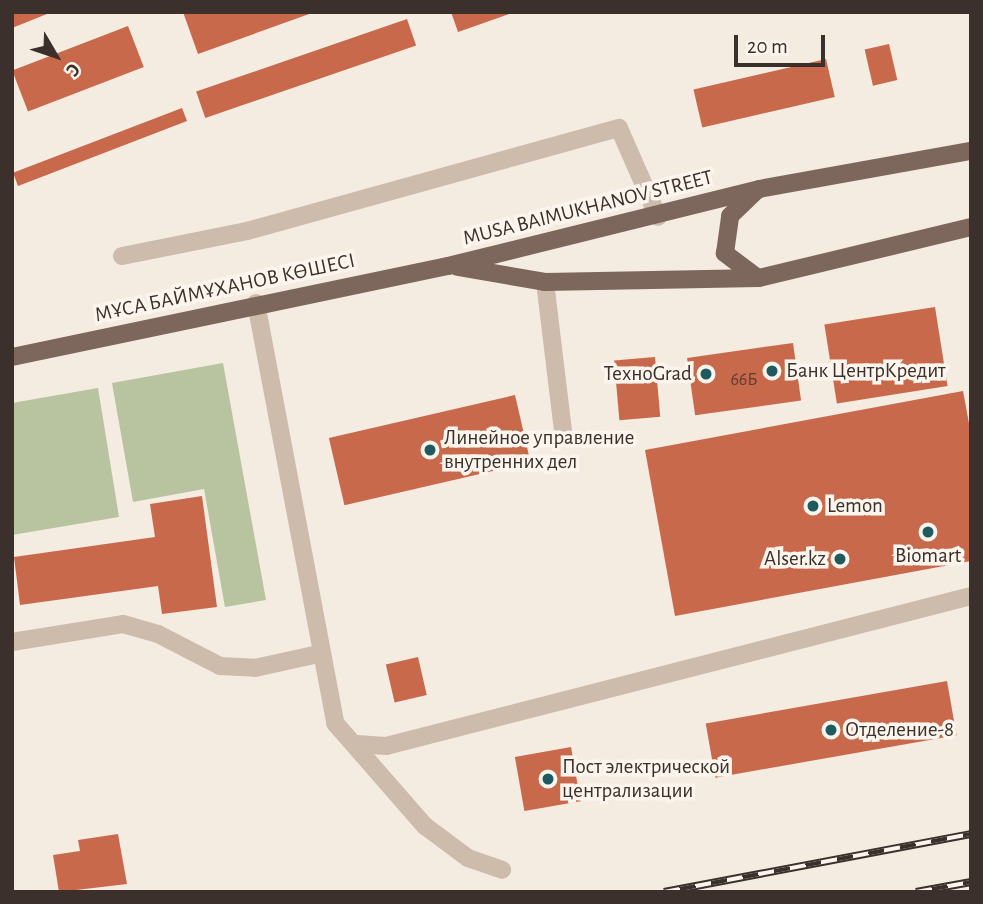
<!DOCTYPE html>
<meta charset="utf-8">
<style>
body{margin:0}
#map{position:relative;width:983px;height:904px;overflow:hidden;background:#f4ebe1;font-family:"Alegreya Sans",sans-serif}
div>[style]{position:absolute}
.green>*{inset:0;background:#b8c4a0}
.building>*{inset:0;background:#c8694b;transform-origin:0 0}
.minor>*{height:18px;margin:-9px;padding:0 9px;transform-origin:9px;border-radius:9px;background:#cdbbac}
.major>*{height:18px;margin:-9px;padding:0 9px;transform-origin:9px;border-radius:9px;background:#7d675c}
.rail>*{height:8px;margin-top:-4px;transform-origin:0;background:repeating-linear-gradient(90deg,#fbf5ee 0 16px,#3b302b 0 32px);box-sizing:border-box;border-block:2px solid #3b302b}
.dots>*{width:19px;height:19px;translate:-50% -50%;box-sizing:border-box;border:4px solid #fbf5ee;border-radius:50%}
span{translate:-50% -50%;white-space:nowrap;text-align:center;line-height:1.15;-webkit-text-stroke:7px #fbf5ee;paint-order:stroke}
.number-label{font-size:18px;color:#5e3e33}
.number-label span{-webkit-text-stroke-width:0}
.street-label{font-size:21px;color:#3b302b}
.poi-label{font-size:21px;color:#3b302b}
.left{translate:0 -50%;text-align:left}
.right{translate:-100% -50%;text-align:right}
.frame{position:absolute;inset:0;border:14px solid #3b302b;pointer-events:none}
.north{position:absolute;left:21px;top:21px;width:70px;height:70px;-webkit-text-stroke:5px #fbf5ee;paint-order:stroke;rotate:129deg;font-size:19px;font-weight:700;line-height:28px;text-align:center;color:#3b302b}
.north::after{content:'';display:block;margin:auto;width:24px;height:32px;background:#3b302b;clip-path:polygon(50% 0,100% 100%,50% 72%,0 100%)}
.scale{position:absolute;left:734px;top:35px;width:91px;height:32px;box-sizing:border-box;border:4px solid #3b302b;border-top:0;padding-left:9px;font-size:21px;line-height:24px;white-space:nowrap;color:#3b302b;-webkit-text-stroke:5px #fbf5ee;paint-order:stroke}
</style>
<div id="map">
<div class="green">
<i style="clip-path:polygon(223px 363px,266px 600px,225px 607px,204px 489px,133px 502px,112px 383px)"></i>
<i style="clip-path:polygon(98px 388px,119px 517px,12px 535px,12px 403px)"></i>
</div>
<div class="building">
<i style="clip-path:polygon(12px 12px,52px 12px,12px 28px)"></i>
<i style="clip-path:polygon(183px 12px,312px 12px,312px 13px,198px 54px)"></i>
<i style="clip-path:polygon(451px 12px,512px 12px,512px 13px,458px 32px)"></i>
<i style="left:407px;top:19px;width:28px;height:223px;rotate:71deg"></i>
<i style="left:128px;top:26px;width:44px;height:124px;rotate:69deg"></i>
<i style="left:889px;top:44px;width:37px;height:25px;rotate:77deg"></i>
<i style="left:826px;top:59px;width:39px;height:136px;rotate:77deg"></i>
<i style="left:182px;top:108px;width:14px;height:181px;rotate:69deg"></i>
<i style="left:935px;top:307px;width:80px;height:112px;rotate:81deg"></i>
<i style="left:793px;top:343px;width:58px;height:107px;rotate:82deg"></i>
<i style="left:655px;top:357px;width:60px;height:41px;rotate:85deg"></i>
<i style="clip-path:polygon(963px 391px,971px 434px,971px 561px,675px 616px,645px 450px)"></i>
<i style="left:515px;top:395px;width:69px;height:191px;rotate:77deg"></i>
<i style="clip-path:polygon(202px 496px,217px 607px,162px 614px,158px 586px,20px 605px,14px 557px,155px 537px,150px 504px)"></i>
<i style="left:418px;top:657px;width:39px;height:33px;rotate:77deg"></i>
<i style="left:947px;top:681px;width:55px;height:245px;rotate:80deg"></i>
<i style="left:571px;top:747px;width:55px;height:57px;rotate:80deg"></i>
<i style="clip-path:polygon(118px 834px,127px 884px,59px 892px,53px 855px,80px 851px,78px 840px)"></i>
</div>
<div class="minor">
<i style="left:122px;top:256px;width:127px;rotate:-11.3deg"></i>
<i style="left:247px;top:231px;width:386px;rotate:-15.5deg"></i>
<i style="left:619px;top:128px;width:97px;rotate:66.3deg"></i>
<i style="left:545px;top:282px;width:150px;rotate:83.1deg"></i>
<i style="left:256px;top:303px;width:427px;rotate:79.3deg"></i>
<i style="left:335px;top:723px;width:137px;rotate:48.9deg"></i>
<i style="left:425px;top:826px;width:54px;rotate:36.7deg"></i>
<i style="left:468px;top:858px;width:36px;rotate:19deg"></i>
<i style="left:12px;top:642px;width:112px;rotate:-9.2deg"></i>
<i style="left:123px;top:624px;width:36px;rotate:16deg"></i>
<i style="left:158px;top:634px;width:70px;rotate:27.3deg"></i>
<i style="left:220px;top:666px;width:35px;rotate:3deg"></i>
<i style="left:255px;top:668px;width:65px;rotate:-12.5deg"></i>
<i style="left:356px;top:744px;width:30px;rotate:4deg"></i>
<i style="left:386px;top:746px;width:604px;rotate:-14.38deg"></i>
</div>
<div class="major">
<i style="left:458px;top:267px;width:88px;rotate:9.8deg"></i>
<i style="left:545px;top:282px;width:214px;rotate:-1.1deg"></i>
<i style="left:759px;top:278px;width:218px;rotate:-13.5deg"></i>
<i style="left:755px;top:276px;width:38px;rotate:-143deg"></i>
<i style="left:725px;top:253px;width:37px;rotate:-82deg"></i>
<i style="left:730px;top:216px;width:36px;rotate:-44deg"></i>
<i style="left:12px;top:357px;width:445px;rotate:-11.8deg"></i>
<i style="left:448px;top:266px;width:320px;rotate:-13.9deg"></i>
<i style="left:759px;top:189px;width:215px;rotate:-10.2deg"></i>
</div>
<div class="rail">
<i style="left:664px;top:892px;width:312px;rotate:-10.7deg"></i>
<i style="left:916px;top:892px;width:56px;rotate:-10.3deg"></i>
</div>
<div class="dots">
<i style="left:772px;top:371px;background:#1f5a5e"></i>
<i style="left:706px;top:374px;background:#1f5a5e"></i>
<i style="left:430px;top:450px;background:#1f5a5e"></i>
<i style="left:813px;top:506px;background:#1f5a5e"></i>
<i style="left:928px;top:532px;background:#1f5a5e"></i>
<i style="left:840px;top:559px;background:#1f5a5e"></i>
<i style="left:831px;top:730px;background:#1f5a5e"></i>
<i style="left:548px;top:779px;background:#1f5a5e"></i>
</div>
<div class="number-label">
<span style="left:744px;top:380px">66Б</span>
</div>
<div class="street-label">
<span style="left:588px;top:208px;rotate:-14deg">MUSA BAIMUKHANOV STREET</span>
<span style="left:225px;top:288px;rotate:-12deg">МҰСА БАЙМҰХАНОВ КӨШЕСІ</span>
</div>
<div class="poi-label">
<span class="left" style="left:786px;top:371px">Банк ЦентрКредит</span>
<span class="right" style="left:692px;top:374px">ТехноGrad</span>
<span class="left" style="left:444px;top:450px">Линейное управление<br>внутренних дел</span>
<span class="left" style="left:827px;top:506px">Lemon</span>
<span style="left:928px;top:556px">Biomart</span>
<span class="right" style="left:826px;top:559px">Alser.kz</span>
<span class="left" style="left:845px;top:730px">Отделение-8</span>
<span class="left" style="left:562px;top:779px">Пост электрической<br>централизации</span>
</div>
<div class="frame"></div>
<div class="north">С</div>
<div class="scale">20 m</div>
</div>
